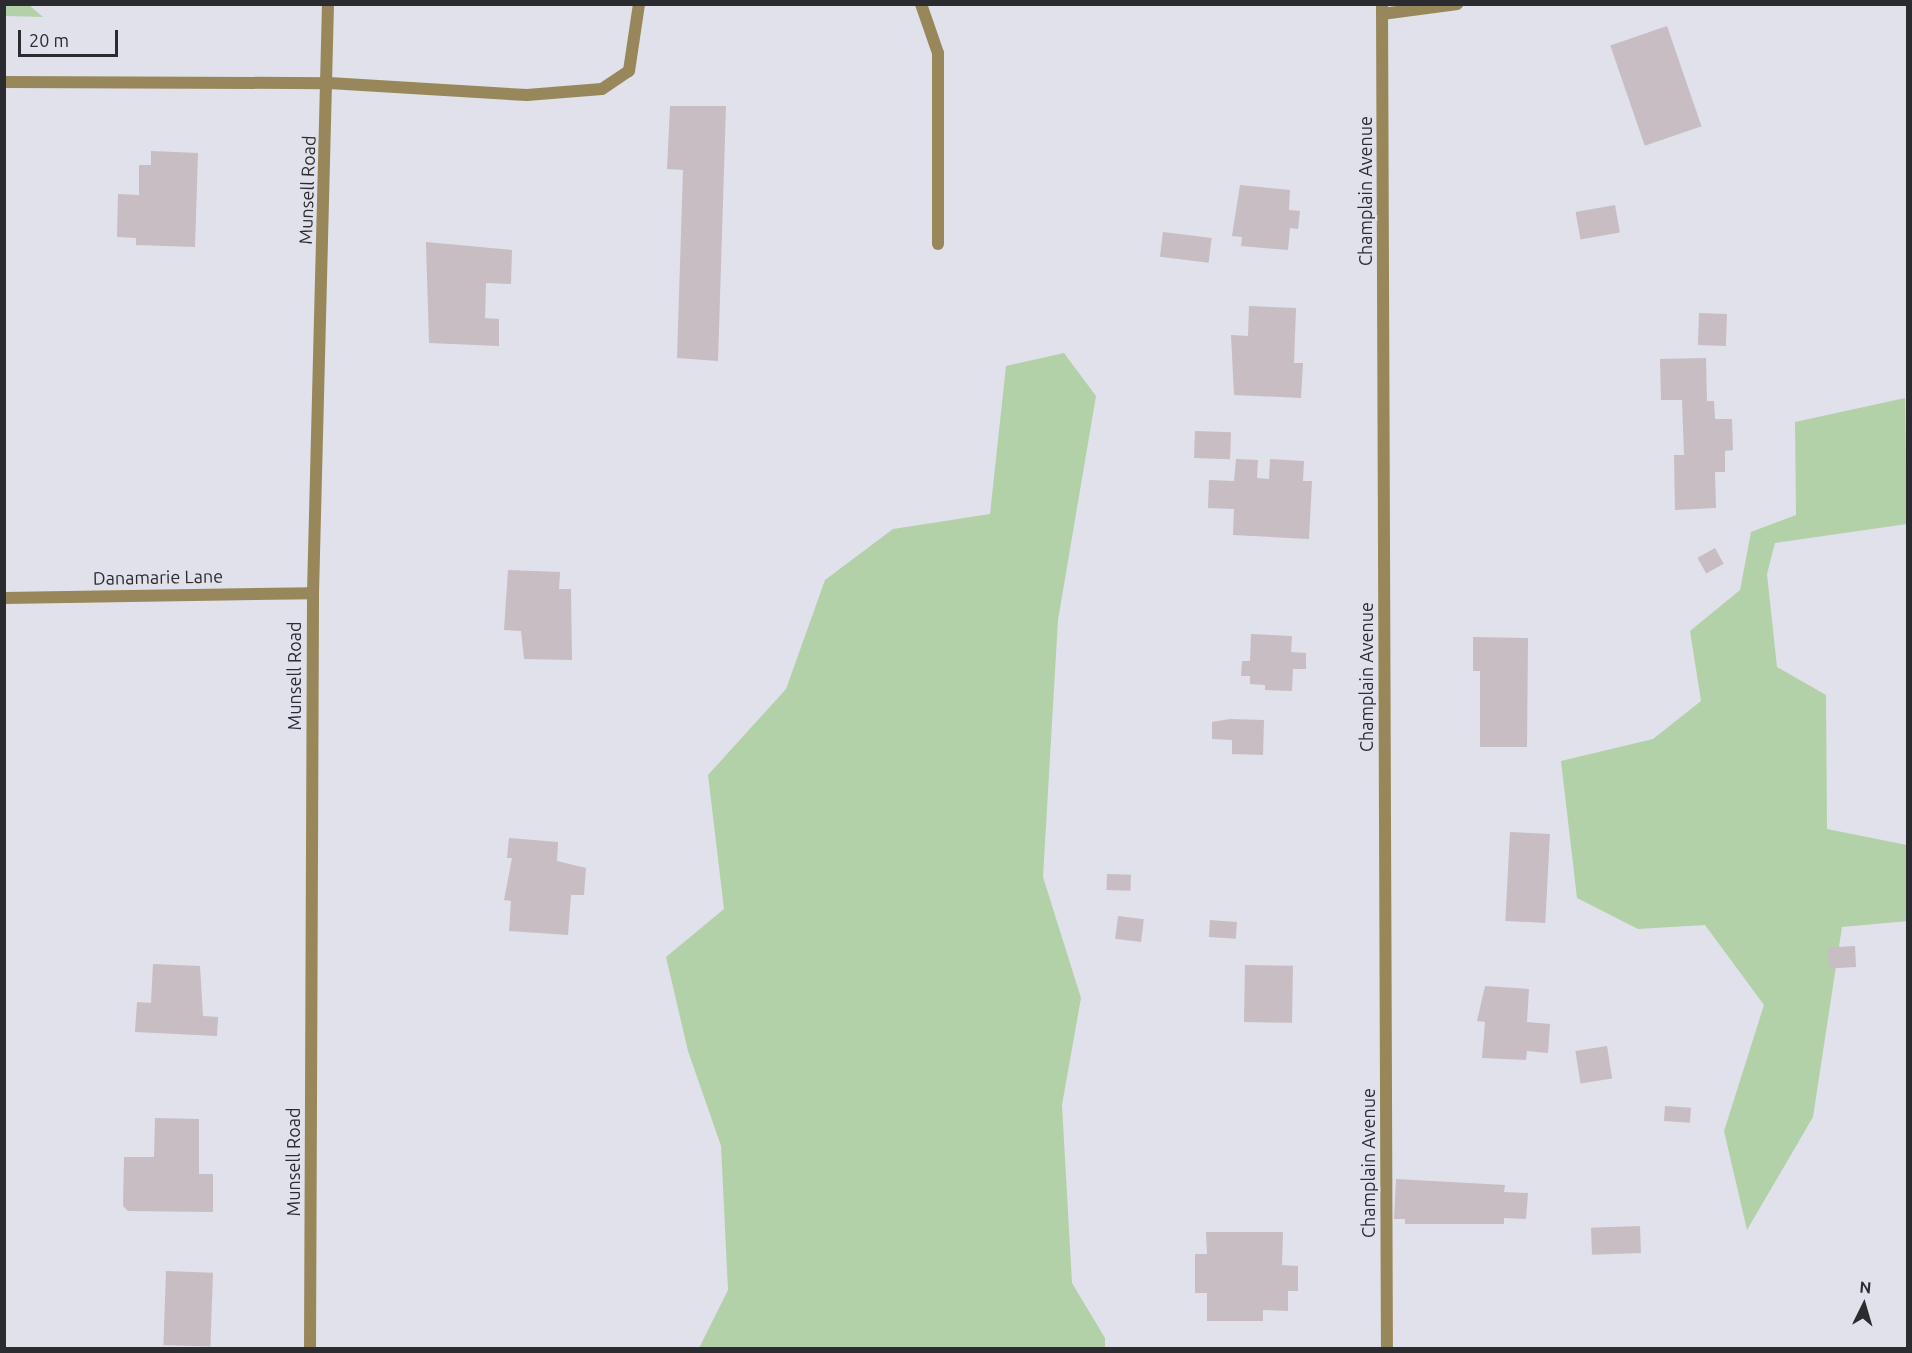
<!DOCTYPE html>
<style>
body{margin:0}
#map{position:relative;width:1912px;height:1353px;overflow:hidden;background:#e0e1eb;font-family:Ubuntu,sans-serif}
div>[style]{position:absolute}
.green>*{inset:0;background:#b3d1a8}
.building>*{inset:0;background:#c7bdc3;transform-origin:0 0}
.lane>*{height:12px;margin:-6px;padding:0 6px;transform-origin:6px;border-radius:6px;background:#97875a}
.street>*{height:12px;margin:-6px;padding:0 6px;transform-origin:6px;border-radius:6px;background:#97875a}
span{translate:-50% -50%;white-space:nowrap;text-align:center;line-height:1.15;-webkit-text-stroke:4.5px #e0e1eb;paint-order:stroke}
.street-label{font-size:18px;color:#2b2c2f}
.frame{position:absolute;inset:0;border:6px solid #2b2c2f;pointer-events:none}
.north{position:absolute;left:1834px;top:1275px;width:60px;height:60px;-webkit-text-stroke:4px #e0e1eb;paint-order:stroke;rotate:5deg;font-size:16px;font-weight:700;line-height:24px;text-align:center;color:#2b2c2f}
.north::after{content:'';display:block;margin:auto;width:21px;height:27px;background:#2b2c2f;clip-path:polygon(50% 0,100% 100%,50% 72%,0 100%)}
.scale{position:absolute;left:18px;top:30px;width:100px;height:27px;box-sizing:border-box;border:3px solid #2b2c2f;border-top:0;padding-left:8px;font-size:18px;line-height:21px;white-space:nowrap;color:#2b2c2f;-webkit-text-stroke:4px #e0e1eb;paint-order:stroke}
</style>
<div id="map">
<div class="green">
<i style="clip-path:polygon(29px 5px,43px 17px,5px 16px,5px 5px)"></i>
<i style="clip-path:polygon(1064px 353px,1096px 396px,1058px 620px,1043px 877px,1081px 998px,1062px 1105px,1072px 1283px,1105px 1338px,1105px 1348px,699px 1348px,728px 1290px,721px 1146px,688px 1051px,666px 957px,724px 909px,708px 775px,786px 689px,825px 580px,893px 529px,990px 514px,1006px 366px)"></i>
<i style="clip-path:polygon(1905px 398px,1907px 524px,1775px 543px,1767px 574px,1777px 667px,1826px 695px,1827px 829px,1907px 845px,1908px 921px,1842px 927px,1813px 1117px,1747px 1230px,1724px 1131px,1764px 1005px,1705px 925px,1638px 929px,1577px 898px,1561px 761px,1653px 739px,1701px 701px,1690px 631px,1740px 590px,1751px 532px,1796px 515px,1795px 422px)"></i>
</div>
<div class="building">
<i style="left:1667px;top:26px;width:106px;height:60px;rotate:71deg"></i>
<i style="clip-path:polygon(670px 106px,726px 106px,718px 361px,677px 358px,683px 170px,667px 169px)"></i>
<i style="clip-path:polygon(151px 151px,198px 153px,195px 247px,136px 245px,136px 238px,117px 237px,118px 194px,139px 195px,139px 165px,151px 165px)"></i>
<i style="clip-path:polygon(1240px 185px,1290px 190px,1289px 210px,1300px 211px,1298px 229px,1290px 228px,1288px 250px,1241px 246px,1242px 237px,1232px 236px)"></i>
<i style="left:1615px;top:205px;width:28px;height:40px;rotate:80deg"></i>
<i style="left:1163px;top:232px;width:49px;height:25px;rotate:7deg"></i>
<i style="clip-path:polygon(426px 242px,512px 250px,511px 284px,486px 283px,485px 318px,499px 319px,499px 346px,429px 343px)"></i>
<i style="clip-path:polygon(1249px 306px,1296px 308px,1294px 363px,1303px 363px,1301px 398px,1234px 395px,1231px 335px,1248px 336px)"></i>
<i style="left:1699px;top:313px;width:28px;height:32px;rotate:2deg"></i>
<i style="clip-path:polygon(1706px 358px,1707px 401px,1714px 401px,1715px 419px,1732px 419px,1733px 450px,1725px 451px,1725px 472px,1715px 472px,1716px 508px,1675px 510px,1674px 455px,1684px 455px,1682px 400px,1661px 400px,1660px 359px)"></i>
<i style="left:1195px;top:431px;width:36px;height:27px;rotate:2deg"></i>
<i style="clip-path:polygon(1236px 459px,1258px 460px,1257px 478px,1269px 479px,1270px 459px,1304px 461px,1303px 481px,1312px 481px,1309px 539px,1233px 535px,1234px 509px,1208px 508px,1209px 480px,1234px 481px)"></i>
<i style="left:1715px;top:548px;width:18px;height:20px;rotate:61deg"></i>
<i style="clip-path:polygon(508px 570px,560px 572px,559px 589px,571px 589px,572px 660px,524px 659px,521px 631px,504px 630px)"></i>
<i style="clip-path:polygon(1251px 634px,1292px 636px,1291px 652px,1306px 653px,1306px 669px,1293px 669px,1292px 691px,1265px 690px,1265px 685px,1250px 684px,1250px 676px,1241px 676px,1242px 661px,1250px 661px)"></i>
<i style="clip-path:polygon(1473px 637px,1528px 638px,1527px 747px,1480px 747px,1480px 671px,1473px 671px)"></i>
<i style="clip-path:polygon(1230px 719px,1264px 720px,1263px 755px,1232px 754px,1232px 740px,1212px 739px,1212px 722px)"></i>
<i style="left:1510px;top:832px;width:40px;height:89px;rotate:3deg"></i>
<i style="clip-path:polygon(509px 838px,558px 842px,557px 861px,586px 868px,584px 895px,571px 895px,568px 935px,509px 931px,511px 901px,504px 900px,512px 858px,507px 858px)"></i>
<i style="left:1107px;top:874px;width:24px;height:16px;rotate:2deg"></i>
<i style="left:1118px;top:916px;width:26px;height:23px;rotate:7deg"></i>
<i style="left:1210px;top:920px;width:27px;height:17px;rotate:4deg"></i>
<i style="left:1855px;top:946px;width:21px;height:27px;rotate:87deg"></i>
<i style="clip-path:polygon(153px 964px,200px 966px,203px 1016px,218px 1017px,217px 1036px,135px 1032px,137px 1002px,151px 1003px)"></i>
<i style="left:1245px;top:965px;width:48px;height:57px;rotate:1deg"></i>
<i style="clip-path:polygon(1485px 986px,1529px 989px,1527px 1022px,1550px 1024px,1548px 1053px,1527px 1051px,1526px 1060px,1482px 1058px,1485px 1022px,1477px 1021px)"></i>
<i style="left:1607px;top:1046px;width:33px;height:32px;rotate:81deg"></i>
<i style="left:1665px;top:1106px;width:26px;height:15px;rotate:4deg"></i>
<i style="clip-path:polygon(155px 1118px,199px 1119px,199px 1174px,213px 1174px,213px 1212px,128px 1211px,123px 1206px,124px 1157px,154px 1157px)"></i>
<i style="clip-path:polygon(1396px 1179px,1505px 1185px,1504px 1192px,1528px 1193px,1526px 1219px,1504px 1218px,1504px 1224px,1405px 1224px,1405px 1219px,1394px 1219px)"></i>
<i style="left:1640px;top:1226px;width:27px;height:49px;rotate:88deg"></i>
<i style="clip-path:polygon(1206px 1232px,1283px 1232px,1282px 1265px,1298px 1266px,1298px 1291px,1288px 1291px,1288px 1311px,1263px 1310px,1263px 1321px,1207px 1321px,1207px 1293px,1195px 1293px,1195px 1254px,1207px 1254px)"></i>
<i style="left:166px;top:1271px;width:47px;height:74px;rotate:2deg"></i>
</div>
<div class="lane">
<i style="left:921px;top:4px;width:52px;rotate:70.9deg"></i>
<i style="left:938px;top:53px;width:191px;rotate:90deg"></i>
<i style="left:329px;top:83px;width:198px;rotate:3.5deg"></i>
<i style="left:527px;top:95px;width:75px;rotate:-4.6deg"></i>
<i style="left:602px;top:89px;width:32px;rotate:-34deg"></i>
<i style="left:629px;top:71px;width:68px;rotate:-81.5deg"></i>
</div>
<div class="street">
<i style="left:1382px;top:4px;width:1344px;rotate:89.79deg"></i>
<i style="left:1382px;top:14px;width:76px;rotate:-7.6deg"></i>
<i style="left:4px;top:82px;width:325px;rotate:0.2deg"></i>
<i style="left:4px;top:598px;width:309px;rotate:-0.9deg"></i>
<i style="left:310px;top:1348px;width:755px;rotate:-89.77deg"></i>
<i style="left:313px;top:593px;width:589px;rotate:-88.54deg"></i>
</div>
<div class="street-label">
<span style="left:307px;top:190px;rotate:-88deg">Munsell Road</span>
<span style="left:1365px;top:191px;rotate:-90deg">Champlain Avenue</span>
<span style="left:158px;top:577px;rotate:-1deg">Danamarie Lane</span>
<span style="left:294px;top:676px;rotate:-90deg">Munsell Road</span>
<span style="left:1366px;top:677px;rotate:-90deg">Champlain Avenue</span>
<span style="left:293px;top:1162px;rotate:-90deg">Munsell Road</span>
<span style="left:1368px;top:1163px;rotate:-90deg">Champlain Avenue</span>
</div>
<div class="frame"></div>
<div class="north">N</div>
<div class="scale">20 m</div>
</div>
